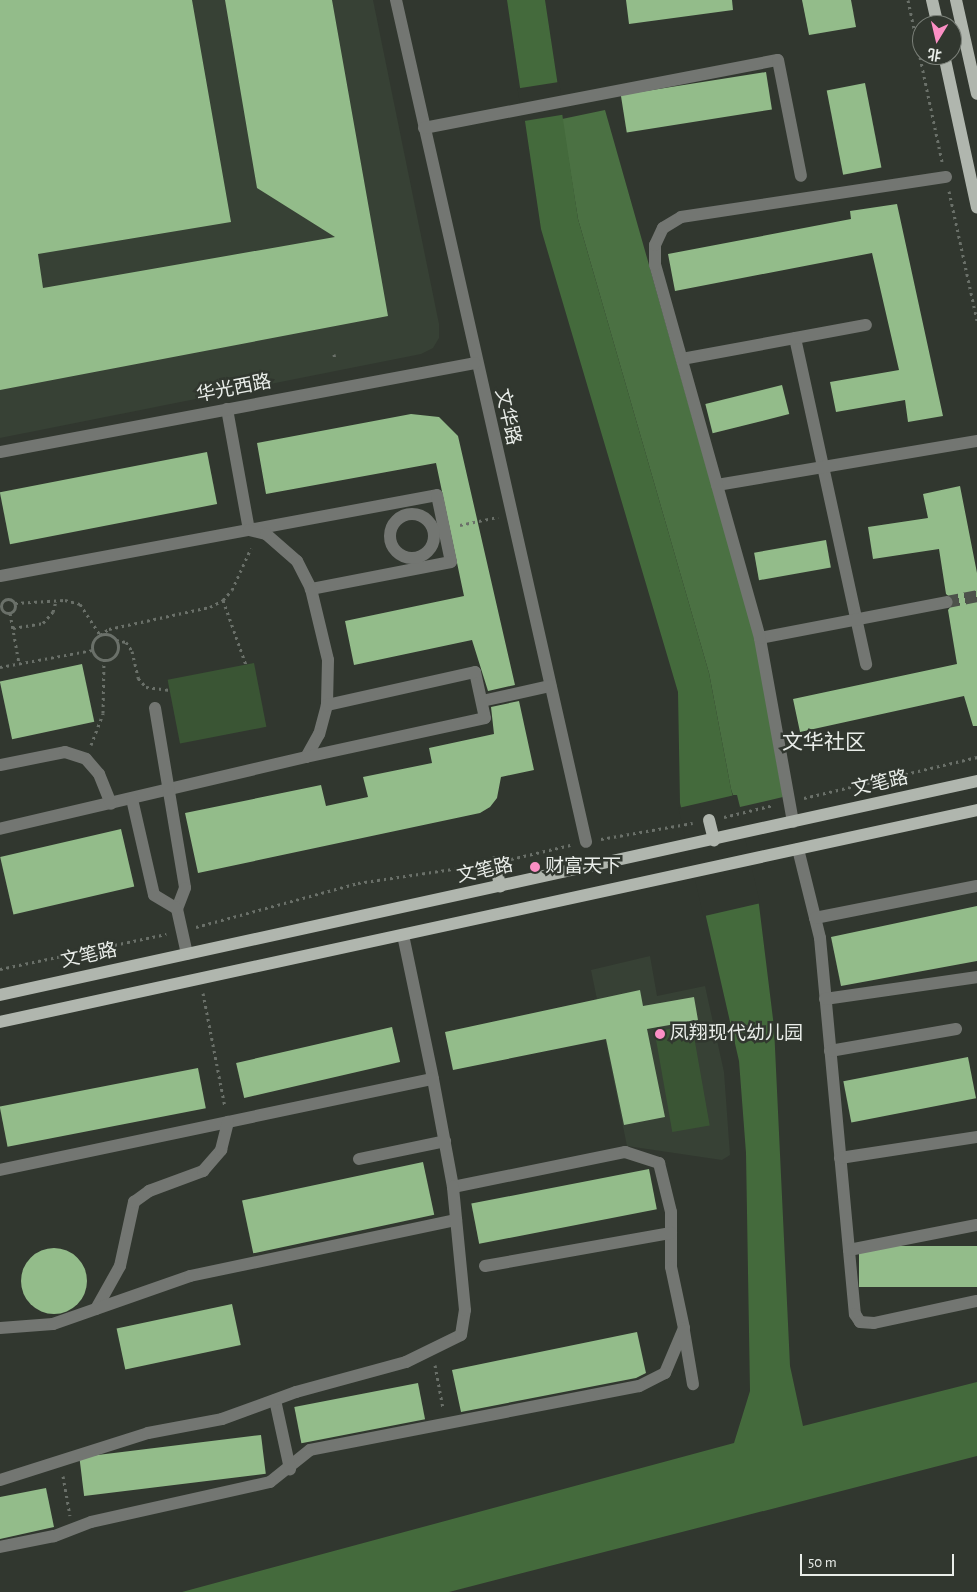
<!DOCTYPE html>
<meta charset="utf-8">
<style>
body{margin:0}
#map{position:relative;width:977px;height:1592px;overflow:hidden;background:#31372f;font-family:"Alegreya Sans","Noto Sans SC",sans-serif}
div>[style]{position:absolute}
.built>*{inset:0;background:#374135}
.green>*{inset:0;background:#3a5534;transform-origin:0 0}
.forest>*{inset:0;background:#4b7143}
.water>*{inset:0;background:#446a3c}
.pier>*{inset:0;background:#31372f;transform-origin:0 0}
.building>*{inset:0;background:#93bc8a;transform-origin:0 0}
.round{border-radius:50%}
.minor-tunnel>*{height:12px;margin-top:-6px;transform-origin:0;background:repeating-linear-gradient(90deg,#4d524b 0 12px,transparent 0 18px)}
.path>*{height:3px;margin-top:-1.5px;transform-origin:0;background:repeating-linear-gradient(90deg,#6a7069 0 2.5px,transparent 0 6.5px)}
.path>.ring{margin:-1.5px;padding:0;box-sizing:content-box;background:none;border:3px solid #6a7069;border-radius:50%}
.minor>*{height:12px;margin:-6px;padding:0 6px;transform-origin:6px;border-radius:6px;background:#737672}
.minor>.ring{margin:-6px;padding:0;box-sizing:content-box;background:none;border:12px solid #737672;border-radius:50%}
.major>*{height:12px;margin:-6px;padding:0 6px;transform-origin:6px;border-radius:6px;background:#b0b6ae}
.dots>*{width:14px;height:14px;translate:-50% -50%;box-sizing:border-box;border:2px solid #31372f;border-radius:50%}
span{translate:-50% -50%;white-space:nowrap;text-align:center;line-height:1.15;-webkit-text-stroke:5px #31372f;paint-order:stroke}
.street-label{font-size:19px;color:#e9ede9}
.poi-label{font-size:19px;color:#e9ede9}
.left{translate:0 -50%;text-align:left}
.quarter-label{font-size:21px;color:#e9ede9}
.north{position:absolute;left:912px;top:15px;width:50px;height:50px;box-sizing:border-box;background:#31372f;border:1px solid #7b8079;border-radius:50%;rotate:189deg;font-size:14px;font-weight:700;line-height:20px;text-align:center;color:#e9ede9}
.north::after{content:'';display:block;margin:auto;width:18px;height:22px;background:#fb8fc4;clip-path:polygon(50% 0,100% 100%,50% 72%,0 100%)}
.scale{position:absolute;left:800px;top:1554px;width:154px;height:22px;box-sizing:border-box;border:2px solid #e9ede9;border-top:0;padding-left:6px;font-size:15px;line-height:18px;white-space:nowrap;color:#e9ede9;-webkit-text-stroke:4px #31372f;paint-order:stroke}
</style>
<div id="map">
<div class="built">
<i style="clip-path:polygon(0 0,373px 0,439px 324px,439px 338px,433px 348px,421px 354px,0 438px)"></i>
<i style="clip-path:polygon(650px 956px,657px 996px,705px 986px,724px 1072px,730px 1155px,722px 1160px,627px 1146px,591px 970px)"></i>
</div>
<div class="green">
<i style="left:254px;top:663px;width:65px;height:88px;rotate:79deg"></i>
<i style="left:692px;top:1025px;width:102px;height:38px;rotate:80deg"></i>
</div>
<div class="forest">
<i style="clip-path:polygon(605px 110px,755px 638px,783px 797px,740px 807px,737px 795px,733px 795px,731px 789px,709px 673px,578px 219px,562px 119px)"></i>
</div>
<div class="water">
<i style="clip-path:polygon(507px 0,545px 0,578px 219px,709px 673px,731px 789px,759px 905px,774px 1027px,790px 1366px,803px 1426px,977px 1382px,977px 1456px,449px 1592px,182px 1592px,734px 1443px,750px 1391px,746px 1153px,739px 1061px,680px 803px,678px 692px,541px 229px)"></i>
</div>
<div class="pier">
<i style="left:559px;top:82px;width:33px;height:42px;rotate:81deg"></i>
<i style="left:735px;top:795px;width:111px;height:58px;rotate:77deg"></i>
</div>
<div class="building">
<i style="clip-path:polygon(0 0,192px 0,231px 222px,38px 254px,43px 288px,335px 237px,257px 188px,225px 0,332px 0,388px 316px,0 390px)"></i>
<i style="clip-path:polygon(626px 0,732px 0,733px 10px,629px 24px)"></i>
<i style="clip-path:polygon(802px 0,851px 0,856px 27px,809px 35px)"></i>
<i style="left:766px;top:72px;width:38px;height:147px;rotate:81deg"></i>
<i style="left:865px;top:83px;width:86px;height:39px;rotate:79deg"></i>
<i style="clip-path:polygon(897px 204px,943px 416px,908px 422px,905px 400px,836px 412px,830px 382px,899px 370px,872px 253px,675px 291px,668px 254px,851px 219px,850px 211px)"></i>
<i style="left:782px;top:385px;width:30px;height:79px;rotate:76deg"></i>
<i style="clip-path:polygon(411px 414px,439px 417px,458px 436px,515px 685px,488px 691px,472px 640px,354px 665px,345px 621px,464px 596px,436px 463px,266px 494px,257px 443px)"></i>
<i style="left:207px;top:452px;width:53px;height:211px;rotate:79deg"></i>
<i style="clip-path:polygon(960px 486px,977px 573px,977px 726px,973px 726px,964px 696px,800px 732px,793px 699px,957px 664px,948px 610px,955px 601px,946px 594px,939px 549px,873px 559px,868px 527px,928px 518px,923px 494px)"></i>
<i style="left:826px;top:540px;width:28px;height:73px;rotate:80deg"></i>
<i style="left:82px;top:664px;width:59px;height:84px;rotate:78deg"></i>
<i style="clip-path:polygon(519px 701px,534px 770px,501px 777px,497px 798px,490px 807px,480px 813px,198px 873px,185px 813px,321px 785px,326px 806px,368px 797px,363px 777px,432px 763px,429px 748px,494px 734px,491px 707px)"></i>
<i style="left:121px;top:829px;width:59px;height:124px;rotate:77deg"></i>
<i style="clip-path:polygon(977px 906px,977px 961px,841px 986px,831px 937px)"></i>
<i style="clip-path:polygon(640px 990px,643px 1006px,694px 997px,698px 1020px,647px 1029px,665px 1117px,624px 1125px,606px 1039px,453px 1070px,445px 1032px)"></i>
<i style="left:392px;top:1027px;width:36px;height:160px;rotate:77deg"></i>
<i style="left:968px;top:1057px;width:42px;height:127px;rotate:79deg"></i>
<i style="left:198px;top:1068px;width:41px;height:202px;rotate:79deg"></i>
<i style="left:423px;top:1162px;width:54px;height:185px;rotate:78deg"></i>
<i style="left:649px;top:1169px;width:41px;height:181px;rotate:79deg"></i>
<i style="left:977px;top:1246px;width:41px;height:118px;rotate:90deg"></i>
<i class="round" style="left:21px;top:1248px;width:66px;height:66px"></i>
<i style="left:232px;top:1304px;width:42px;height:118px;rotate:78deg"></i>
<i style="clip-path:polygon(637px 1332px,646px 1373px,636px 1378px,461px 1412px,452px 1370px)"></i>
<i style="left:418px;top:1383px;width:37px;height:126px;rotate:79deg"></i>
<i style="left:261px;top:1435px;width:39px;height:183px;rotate:83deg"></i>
<i style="clip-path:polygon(46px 1488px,54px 1527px,0 1539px,0 1497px)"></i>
</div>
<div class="minor-tunnel">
<i style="left:947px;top:602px;width:31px;rotate:-11deg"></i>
</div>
<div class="path">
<i style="left:908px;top:0;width:165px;rotate:78.1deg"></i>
<i style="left:949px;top:191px;width:133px;rotate:77.8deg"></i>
<i style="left:334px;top:354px;width:6px;rotate:81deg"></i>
<i style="left:460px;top:525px;width:39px;rotate:-12deg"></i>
<i class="ring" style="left:1px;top:599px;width:11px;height:11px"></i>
<i style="left:223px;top:600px;width:69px;rotate:70.5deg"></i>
<i style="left:15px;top:603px;width:50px;rotate:-3.4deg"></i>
<i style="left:65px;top:600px;width:16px;rotate:15deg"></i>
<i style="left:80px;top:604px;width:37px;rotate:57deg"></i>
<i style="left:100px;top:635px;width:11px;rotate:-34deg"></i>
<i style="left:109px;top:629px;width:103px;rotate:-12.3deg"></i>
<i style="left:210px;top:607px;width:15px;rotate:-28deg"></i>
<i style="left:223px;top:600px;width:13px;rotate:-48deg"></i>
<i style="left:232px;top:590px;width:46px;rotate:-65.7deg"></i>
<i style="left:10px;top:613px;width:51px;rotate:79.8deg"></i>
<i style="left:13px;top:628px;width:30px;rotate:-9deg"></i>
<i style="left:43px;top:623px;width:15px;rotate:-48deg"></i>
<i style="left:53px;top:612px;width:11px;rotate:-75deg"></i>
<i class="ring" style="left:92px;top:634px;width:23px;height:23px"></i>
<i style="left:116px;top:640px;width:10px;rotate:11deg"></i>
<i style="left:126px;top:642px;width:11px;rotate:56deg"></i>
<i style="left:132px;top:651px;width:28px;rotate:77deg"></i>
<i style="left:138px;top:678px;width:12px;rotate:48deg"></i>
<i style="left:146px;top:687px;width:24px;rotate:7deg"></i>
<i style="left:0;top:667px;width:95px;rotate:-10.4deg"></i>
<i style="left:91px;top:745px;width:34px;rotate:-69deg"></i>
<i style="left:103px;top:713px;width:53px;rotate:-88.9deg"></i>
<i style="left:804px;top:798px;width:178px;rotate:-13.3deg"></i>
<i style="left:724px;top:817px;width:51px;rotate:-13.5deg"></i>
<i style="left:601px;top:839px;width:93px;rotate:-9.9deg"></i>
<i style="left:511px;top:859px;width:61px;rotate:-13.3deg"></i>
<i style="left:196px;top:927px;width:168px;rotate:-15.2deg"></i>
<i style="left:358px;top:883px;width:123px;rotate:-8.4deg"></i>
<i style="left:0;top:969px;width:170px;rotate:-11.9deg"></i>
<i style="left:203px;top:993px;width:116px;rotate:79.1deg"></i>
<i style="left:435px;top:1365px;width:44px;rotate:79.5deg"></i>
<i style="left:63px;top:1476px;width:40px;rotate:80deg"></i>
</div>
<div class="minor">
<i style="left:396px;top:0;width:863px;rotate:77.28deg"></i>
<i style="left:424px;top:128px;width:360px;rotate:-10.9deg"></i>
<i style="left:778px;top:60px;width:118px;rotate:78.8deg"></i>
<i style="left:795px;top:338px;width:334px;rotate:77.7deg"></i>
<i style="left:682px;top:359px;width:187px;rotate:-10.5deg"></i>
<i style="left:227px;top:409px;width:123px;rotate:79.7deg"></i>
<i style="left:249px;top:530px;width:191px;rotate:-10.5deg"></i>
<i style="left:437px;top:495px;width:68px;rotate:78.2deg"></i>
<i style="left:451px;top:562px;width:143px;rotate:169.1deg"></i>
<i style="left:0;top:452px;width:483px;rotate:-10.6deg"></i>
<i style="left:717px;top:485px;width:264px;rotate:-9.6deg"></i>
<i class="ring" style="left:390px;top:514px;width:32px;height:32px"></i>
<i style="left:0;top:576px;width:253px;rotate:-10.5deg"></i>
<i style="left:249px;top:530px;width:17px;rotate:13deg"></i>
<i style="left:266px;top:534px;width:41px;rotate:41.1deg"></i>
<i style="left:297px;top:561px;width:31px;rotate:63deg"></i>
<i style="left:311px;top:589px;width:73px;rotate:76.5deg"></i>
<i style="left:328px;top:660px;width:45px;rotate:91.3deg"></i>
<i style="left:327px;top:705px;width:30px;rotate:105deg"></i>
<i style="left:319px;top:734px;width:26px;rotate:119deg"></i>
<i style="left:306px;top:757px;width:314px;rotate:166.8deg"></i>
<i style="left:760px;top:638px;width:190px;rotate:-10.9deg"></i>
<i style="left:482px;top:701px;width:70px;rotate:-12.4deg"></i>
<i style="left:155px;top:708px;width:182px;rotate:80.5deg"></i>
<i style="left:185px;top:888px;width:22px;rotate:111deg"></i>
<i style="left:177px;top:909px;width:46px;rotate:77.5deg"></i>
<i style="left:306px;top:757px;width:183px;rotate:-12.3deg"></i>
<i style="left:485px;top:718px;width:47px;rotate:-102.3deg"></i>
<i style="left:475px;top:672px;width:152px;rotate:167.4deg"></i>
<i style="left:0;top:765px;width:66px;rotate:-11.3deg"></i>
<i style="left:65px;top:752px;width:22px;rotate:18deg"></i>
<i style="left:86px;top:759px;width:20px;rotate:49deg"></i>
<i style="left:99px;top:774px;width:32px;rotate:68deg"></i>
<i style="left:132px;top:799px;width:98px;rotate:77.1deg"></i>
<i style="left:154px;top:895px;width:27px;rotate:31deg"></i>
<i style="left:793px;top:822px;width:187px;rotate:-100.2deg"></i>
<i style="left:760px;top:638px;width:387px;rotate:-105.7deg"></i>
<i style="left:655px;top:265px;width:20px;rotate:-90deg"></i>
<i style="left:655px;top:245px;width:19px;rotate:-65deg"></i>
<i style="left:663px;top:228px;width:21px;rotate:-31deg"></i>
<i style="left:681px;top:217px;width:268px;rotate:-8.6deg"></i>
<i style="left:798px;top:849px;width:92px;rotate:76.1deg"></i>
<i style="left:820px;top:938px;width:378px;rotate:84.7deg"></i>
<i style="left:855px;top:1314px;width:9px;rotate:58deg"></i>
<i style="left:860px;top:1322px;width:14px;rotate:4deg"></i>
<i style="left:874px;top:1323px;width:105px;rotate:-12.1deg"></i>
<i style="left:815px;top:918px;width:165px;rotate:-11.2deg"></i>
<i style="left:403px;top:935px;width:147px;rotate:78.2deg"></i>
<i style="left:825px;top:999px;width:154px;rotate:-8.2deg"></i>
<i style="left:830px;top:1051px;width:128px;rotate:-9.9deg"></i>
<i style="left:840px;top:1158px;width:139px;rotate:-8.7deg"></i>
<i style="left:359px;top:1159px;width:88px;rotate:-11.8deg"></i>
<i style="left:0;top:1170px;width:442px;rotate:-11.9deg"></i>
<i style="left:433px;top:1079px;width:110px;rotate:79.5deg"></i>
<i style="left:453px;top:1187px;width:176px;rotate:-11.5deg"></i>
<i style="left:625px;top:1152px;width:36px;rotate:18deg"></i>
<i style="left:659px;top:1163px;width:50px;rotate:76.2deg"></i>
<i style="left:671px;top:1212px;width:55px;rotate:90deg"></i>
<i style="left:671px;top:1267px;width:62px;rotate:78deg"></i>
<i style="left:684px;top:1328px;width:49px;rotate:112.9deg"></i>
<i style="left:665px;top:1373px;width:29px;rotate:153deg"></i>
<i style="left:639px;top:1386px;width:335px;rotate:169deg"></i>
<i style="left:310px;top:1450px;width:51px;rotate:141.3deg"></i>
<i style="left:270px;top:1482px;width:183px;rotate:167.4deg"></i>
<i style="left:91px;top:1522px;width:40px;rotate:159deg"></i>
<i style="left:54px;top:1536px;width:55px;rotate:168.5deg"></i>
<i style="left:849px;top:1250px;width:130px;rotate:-11.1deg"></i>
<i style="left:485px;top:1266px;width:189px;rotate:-10.1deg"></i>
<i style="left:96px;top:1309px;width:49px;rotate:-60.8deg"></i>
<i style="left:120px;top:1266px;width:66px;rotate:-77.7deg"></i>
<i style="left:134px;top:1202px;width:19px;rotate:-36deg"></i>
<i style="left:149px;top:1191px;width:58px;rotate:-20.3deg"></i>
<i style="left:203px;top:1171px;width:28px;rotate:-49deg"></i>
<i style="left:221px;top:1150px;width:29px;rotate:-76deg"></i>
<i style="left:0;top:1328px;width:53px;rotate:-4.3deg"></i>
<i style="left:53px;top:1324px;width:145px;rotate:-19.3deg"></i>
<i style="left:190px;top:1276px;width:272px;rotate:-11.9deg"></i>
<i style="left:684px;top:1331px;width:54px;rotate:80.4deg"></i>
<i style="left:275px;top:1400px;width:71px;rotate:77.7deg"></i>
<i style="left:0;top:1480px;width:155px;rotate:-17.6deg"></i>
<i style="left:148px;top:1433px;width:75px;rotate:-10.7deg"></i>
<i style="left:222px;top:1419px;width:79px;rotate:-20deg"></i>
<i style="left:296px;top:1392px;width:114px;rotate:-15.3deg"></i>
<i style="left:406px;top:1362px;width:61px;rotate:-26.1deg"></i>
<i style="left:461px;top:1335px;width:25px;rotate:-81deg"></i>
<i style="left:465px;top:1310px;width:124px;rotate:-95.6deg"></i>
</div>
<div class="major">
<i style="left:932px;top:0;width:26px;rotate:77deg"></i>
<i style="left:956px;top:0;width:96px;rotate:77.4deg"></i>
<i style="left:944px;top:55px;width:156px;rotate:77.8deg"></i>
<i style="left:709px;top:820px;width:21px;rotate:76deg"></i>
<i style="left:495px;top:862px;width:25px;rotate:78deg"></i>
<i style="left:0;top:995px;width:1000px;rotate:-12.35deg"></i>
<i style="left:0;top:1022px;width:1000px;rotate:-12.24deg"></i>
</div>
<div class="dots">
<i style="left:535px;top:867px;background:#fb8fc4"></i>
<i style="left:660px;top:1034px;background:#fb8fc4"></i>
</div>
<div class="street-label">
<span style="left:234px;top:389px;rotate:-11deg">华光西路</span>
<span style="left:507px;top:417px;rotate:77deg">文华路</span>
<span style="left:880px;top:784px;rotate:-13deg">文笔路</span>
<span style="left:485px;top:871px;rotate:-12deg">文笔路</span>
<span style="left:89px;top:956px;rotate:-12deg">文笔路</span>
</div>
<div class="poi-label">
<span class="left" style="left:545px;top:867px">财富天下</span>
<span class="left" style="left:670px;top:1034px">凤翔现代幼儿园</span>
</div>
<div class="quarter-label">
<span style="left:824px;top:743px">文华社区</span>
</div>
<div class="north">北</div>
<div class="scale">50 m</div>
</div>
